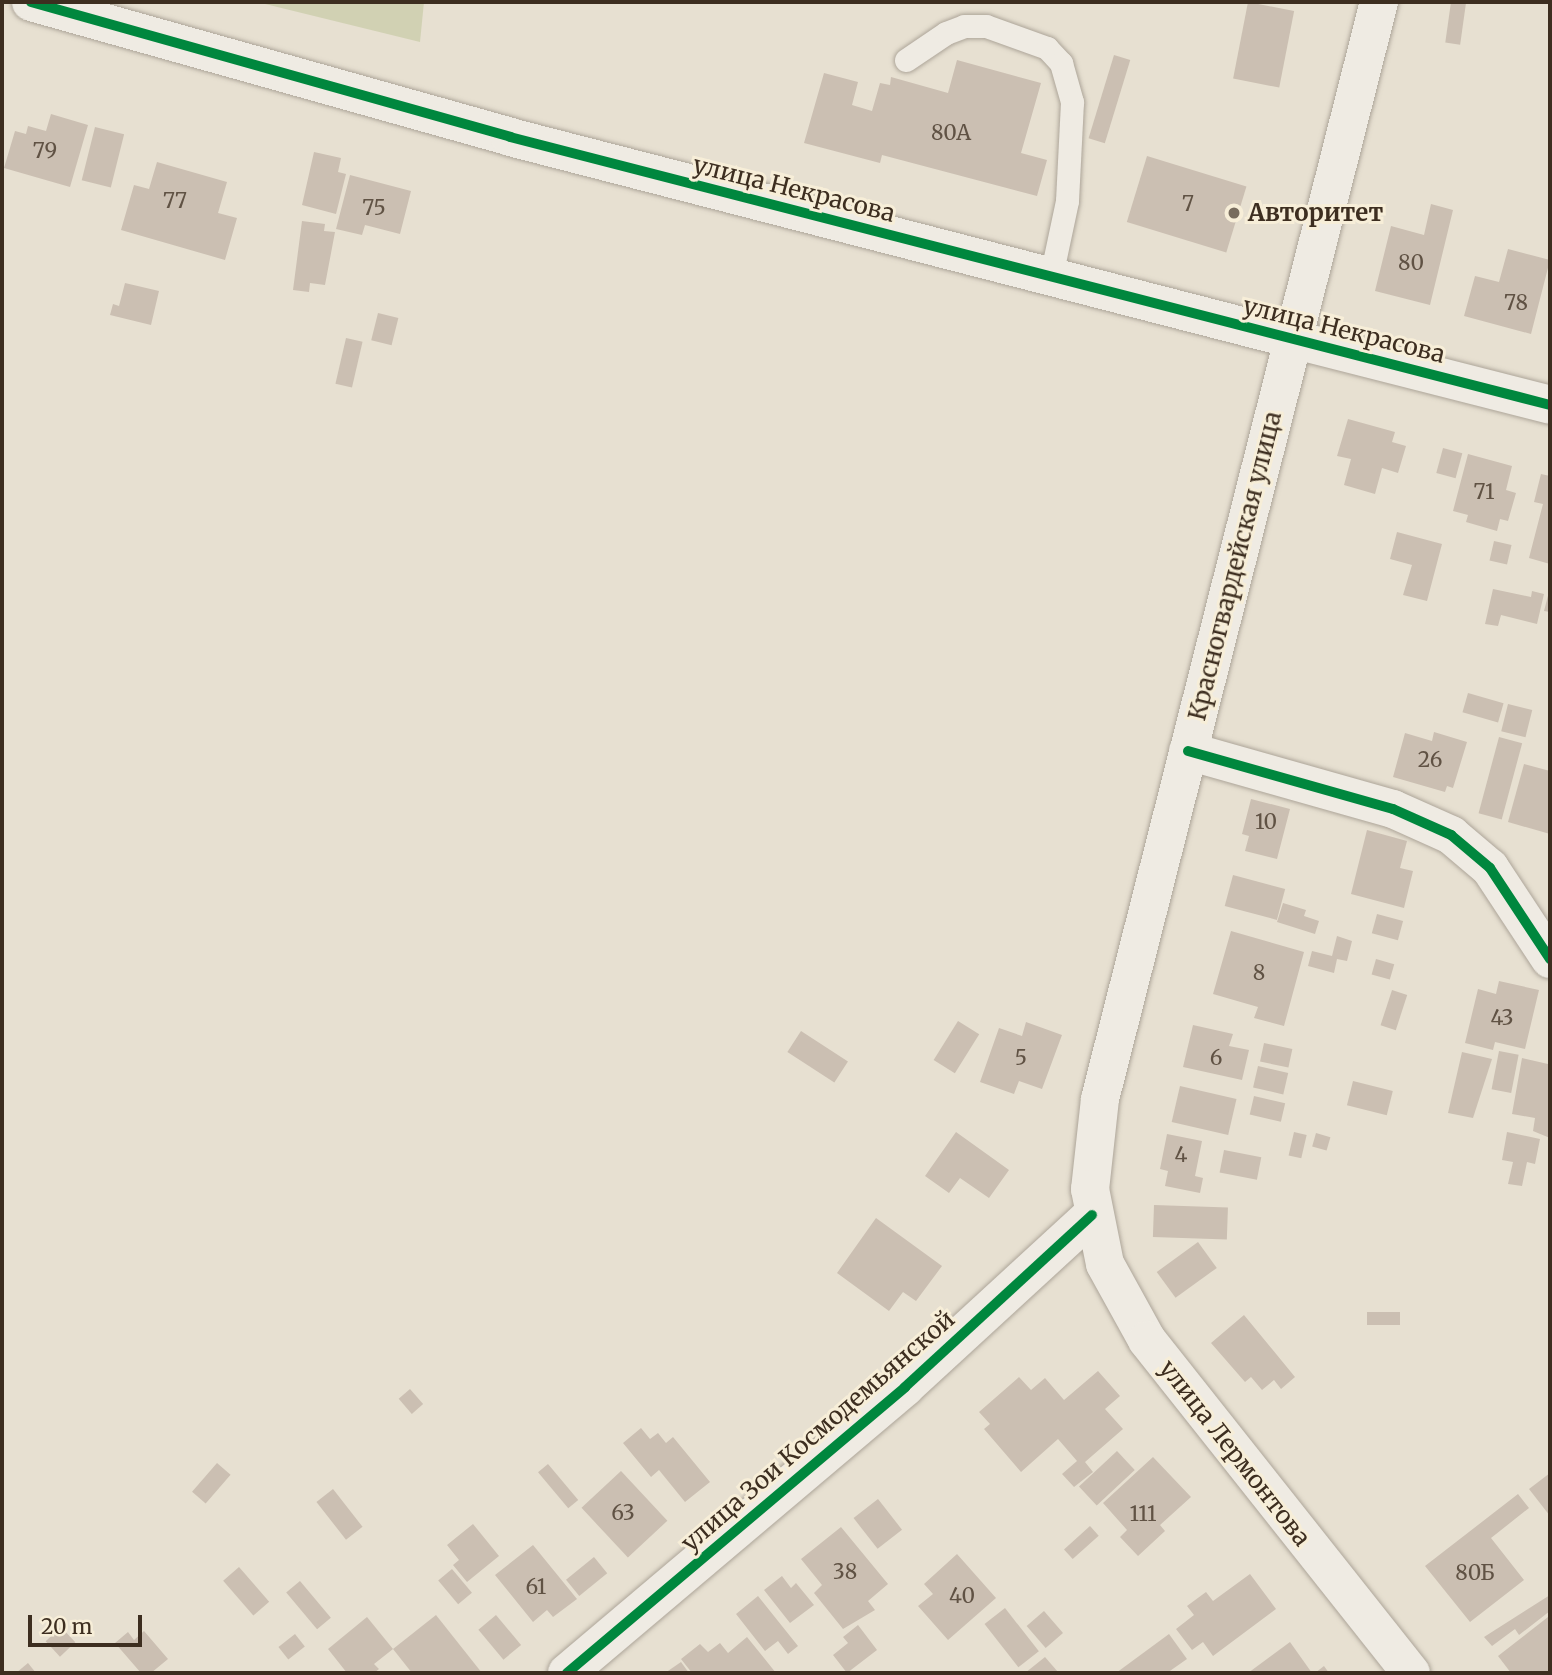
<!DOCTYPE html>
<meta charset="utf-8">
<style>
body{margin:0}
#map{position:relative;width:1552px;height:1675px;overflow:hidden;background:#e7e0d1;font-family:Merriweather,serif}
div>[style]{position:absolute}
.cemetery>*{inset:0;background:#d1d1b3}
.building>*{inset:0;background:#cbbfb2;transform-origin:0 0}
.roads{filter:drop-shadow(0 0 2px #ada599) drop-shadow(0 0 2px #ada599)}
.service>*{height:23px;margin:-11.5px;padding:0 11.5px;transform-origin:11.5px;border-radius:11.5px;background:#efebe3}
.minor>*{height:38px;margin:-19px;padding:0 19px;transform-origin:19px;border-radius:19px;background:#efebe3}
.tertiary>*{height:38px;margin:-19px;padding:0 19px;transform-origin:19px;border-radius:19px;background:#efebe3}
.secondary>*{height:38px;margin:-19px;padding:0 19px;transform-origin:19px;border-radius:19px;background:#efebe3}
.cycleway>*{height:10px;margin:-5px;padding:0 5px;transform-origin:5px;border-radius:5px;background:#00873e}
.dots>*{width:19px;height:19px;translate:-50% -50%;box-sizing:border-box;border:4px solid #f7eed8;border-radius:50%}
span{translate:-50% -50%;white-space:nowrap;text-align:center;line-height:1.15;-webkit-text-stroke:6px #f7eed8;paint-order:stroke}
.number-label{font-size:21px;color:#605244}
.number-label span{-webkit-text-stroke-width:0}
.street-label{font-size:24px;color:#3d2e20}
.poi-label{font-size:24px;color:#3d2e20;font-weight:700}
.left{translate:0 -50%;text-align:left}
.frame{position:absolute;inset:0;border:4px solid #3d2e20;pointer-events:none}
.scale{position:absolute;left:28px;top:1615px;width:114px;height:32px;box-sizing:border-box;border:4px solid #3d2e20;border-top:0;padding-left:9px;font-size:21px;line-height:24px;white-space:nowrap;color:#3d2e20;-webkit-text-stroke:5px #f7eed8;paint-order:stroke}
</style>
<div id="map">
<div class="cemetery">
<i style="clip-path:polygon(257px 2px,424px 2px,420px 42px)"></i>
</div>
<div class="building">
<i style="left:1248px;top:2px;width:47px;height:78px;rotate:11deg"></i>
<i style="left:1451px;top:2px;width:15px;height:41px;rotate:8deg"></i>
<i style="left:1114px;top:55px;width:17px;height:87px;rotate:17deg"></i>
<i style="clip-path:polygon(957px 60px,1041px 83px,1021px 153px,1047px 160px,1037px 196px,882px 155px,880px 163px,804px 143px,824px 73px,858px 82px,852px 105px,872px 111px,880px 83px,890px 85px,891px 77px,948px 93px)"></i>
<i style="clip-path:polygon(51px 114px,88px 125px,70px 187px,4px 168px,15px 131px,26px 134px,28px 126px,46px 131px)"></i>
<i style="left:95px;top:127px;width:30px;height:55px;rotate:14deg"></i>
<i style="clip-path:polygon(314px 152px,341px 158px,338px 172px,346px 174px,336px 214px,302px 205px)"></i>
<i style="left:1147px;top:156px;width:104px;height:69px;rotate:17deg"></i>
<i style="clip-path:polygon(157px 162px,227px 182px,218px 213px,237px 218px,225px 260px,121px 230px,134px 185px,149px 189px)"></i>
<i style="clip-path:polygon(350px 175px,411px 191px,400px 234px,365px 225px,362px 235px,336px 229px)"></i>
<i style="clip-path:polygon(1431px 204px,1453px 210px,1430px 305px,1375px 291px,1391px 226px,1424px 235px)"></i>
<i style="clip-path:polygon(302px 221px,325px 224px,324px 231px,335px 232px,325px 285px,310px 283px,309px 292px,293px 290px)"></i>
<i style="clip-path:polygon(1508px 249px,1550px 260px,1531px 334px,1464px 316px,1475px 276px,1499px 282px)"></i>
<i style="clip-path:polygon(125px 283px,159px 291px,151px 325px,110px 315px,113px 304px,119px 306px)"></i>
<i style="left:378px;top:313px;width:21px;height:28px;rotate:14deg"></i>
<i style="left:346px;top:338px;width:17px;height:47px;rotate:13deg"></i>
<i style="clip-path:polygon(1348px 419px,1395px 432px,1392px 442px,1406px 446px,1398px 473px,1382px 468px,1375px 494px,1344px 485px,1351px 459px,1337px 456px)"></i>
<i style="left:1443px;top:448px;width:20px;height:26px;rotate:15deg"></i>
<i style="clip-path:polygon(1468px 454px,1512px 466px,1506px 490px,1516px 493px,1508px 521px,1500px 519px,1497px 531px,1466px 522px,1468px 515px,1453px 511px)"></i>
<i style="clip-path:polygon(1541px 474px,1550px 476px,1550px 564px,1529px 558px,1543px 504px,1534px 502px)"></i>
<i style="clip-path:polygon(1397px 532px,1442px 544px,1427px 601px,1403px 595px,1412px 565px,1390px 559px)"></i>
<i style="left:1494px;top:541px;width:18px;height:20px;rotate:13deg"></i>
<i style="clip-path:polygon(1550px 588px,1550px 612px,1544px 611px)"></i>
<i style="clip-path:polygon(1493px 589px,1531px 597px,1532px 591px,1544px 594px,1537px 624px,1501px 615px,1498px 626px,1485px 624px)"></i>
<i style="left:1468px;top:693px;width:37px;height:20px;rotate:16deg"></i>
<i style="left:1508px;top:704px;width:25px;height:28px;rotate:14deg"></i>
<i style="clip-path:polygon(1434px 732px,1467px 742px,1453px 788px,1447px 786px,1445px 792px,1393px 777px,1405px 733px,1432px 741px)"></i>
<i style="left:1499px;top:737px;width:24px;height:79px;rotate:15deg"></i>
<i style="clip-path:polygon(1524px 764px,1550px 771px,1550px 834px,1508px 822px)"></i>
<i style="clip-path:polygon(1251px 799px,1290px 809px,1277px 859px,1245px 851px,1249px 836px,1242px 834px)"></i>
<i style="clip-path:polygon(1367px 830px,1407px 841px,1400px 868px,1413px 871px,1404px 908px,1351px 894px)"></i>
<i style="left:1233px;top:875px;width:54px;height:32px;rotate:15deg"></i>
<i style="clip-path:polygon(1283px 903px,1306px 910px,1304px 916px,1319px 921px,1315px 934px,1277px 922px)"></i>
<i style="left:1377px;top:914px;width:27px;height:20px;rotate:15deg"></i>
<i style="clip-path:polygon(1231px 931px,1304px 952px,1284px 1026px,1254px 1018px,1258px 1007px,1213px 994px)"></i>
<i style="clip-path:polygon(1337px 936px,1352px 941px,1347px 961px,1337px 959px,1334px 973px,1308px 966px,1312px 951px,1332px 956px)"></i>
<i style="left:1376px;top:959px;width:19px;height:16px;rotate:16deg"></i>
<i style="clip-path:polygon(1499px 981px,1539px 990px,1525px 1049px,1495px 1042px,1493px 1050px,1465px 1043px,1478px 989px,1496px 994px)"></i>
<i style="left:1392px;top:990px;width:16px;height:37px;rotate:18deg"></i>
<i style="left:958px;top:1021px;width:25px;height:46px;rotate:32deg"></i>
<i style="clip-path:polygon(1026px 1022px,1062px 1035px,1042px 1089px,1019px 1081px,1014px 1094px,980px 1082px,999px 1028px,1022px 1036px)"></i>
<i style="clip-path:polygon(1193px 1025px,1233px 1034px,1229px 1046px,1249px 1050px,1242px 1080px,1183px 1067px)"></i>
<i style="left:801px;top:1031px;width:56px;height:25px;rotate:33deg"></i>
<i style="left:1264px;top:1043px;width:29px;height:19px;rotate:12deg"></i>
<i style="left:1499px;top:1051px;width:20px;height:39px;rotate:11deg"></i>
<i style="clip-path:polygon(1462px 1052px,1492px 1059px,1473px 1118px,1448px 1113px)"></i>
<i style="clip-path:polygon(1522px 1058px,1548px 1064px,1550px 1058px,1550px 1138px,1533px 1131px,1535px 1118px,1512px 1114px)"></i>
<i style="left:1258px;top:1066px;width:31px;height:22px;rotate:13deg"></i>
<i style="left:1353px;top:1081px;width:41px;height:25px;rotate:14deg"></i>
<i style="left:1180px;top:1086px;width:58px;height:37px;rotate:13deg"></i>
<i style="left:1254px;top:1096px;width:32px;height:19px;rotate:13deg"></i>
<i style="clip-path:polygon(956px 1132px,1009px 1170px,989px 1198px,960px 1178px,949px 1193px,925px 1176px)"></i>
<i style="left:1294px;top:1132px;width:13px;height:24px;rotate:13deg"></i>
<i style="clip-path:polygon(1507px 1132px,1540px 1139px,1535px 1164px,1527px 1162px,1522px 1186px,1508px 1184px,1513px 1162px,1502px 1160px)"></i>
<i style="left:1316px;top:1133px;width:15px;height:14px;rotate:16deg"></i>
<i style="clip-path:polygon(1167px 1134px,1202px 1141px,1195px 1176px,1203px 1178px,1200px 1193px,1165px 1186px,1168px 1171px,1160px 1169px)"></i>
<i style="left:1224px;top:1150px;width:38px;height:23px;rotate:11deg"></i>
<i style="left:1154px;top:1205px;width:74px;height:32px;rotate:2deg"></i>
<i style="clip-path:polygon(876px 1218px,942px 1266px,916px 1301px,903px 1292px,889px 1311px,837px 1273px)"></i>
<i style="left:1198px;top:1242px;width:32px;height:51px;rotate:54deg"></i>
<i style="left:1367px;top:1312px;width:33px;height:13px"></i>
<i style="clip-path:polygon(1244px 1315px,1295px 1377px,1281px 1389px,1274px 1380px,1262px 1390px,1251px 1377px,1245px 1382px,1211px 1343px)"></i>
<i style="clip-path:polygon(1098px 1371px,1120px 1396px,1105px 1409px,1123px 1429px,1085px 1462px,1093px 1472px,1074px 1487px,1062px 1474px,1077px 1461px,1058px 1439px,1021px 1472px,984px 1429px,990px 1424px,979px 1412px,1019px 1377px,1031px 1390px,1045px 1378px,1064px 1400px)"></i>
<i style="left:410px;top:1389px;width:20px;height:15px;rotate:49deg"></i>
<i style="clip-path:polygon(641px 1428px,650px 1439px,658px 1433px,666px 1443px,673px 1437px,710px 1482px,685px 1502px,659px 1470px,651px 1477px,623px 1443px)"></i>
<i style="left:1117px;top:1451px;width:26px;height:52px;rotate:47deg"></i>
<i style="clip-path:polygon(1153px 1457px,1191px 1497px,1160px 1525px,1165px 1531px,1138px 1556px,1120px 1537px,1127px 1530px,1103px 1503px)"></i>
<i style="left:217px;top:1463px;width:18px;height:38px;rotate:41deg"></i>
<i style="left:548px;top:1464px;width:47px;height:13px;rotate:50deg"></i>
<i style="left:621px;top:1471px;width:68px;height:54px;rotate:47deg"></i>
<i style="clip-path:polygon(1550px 1473px,1550px 1516px,1529px 1489px)"></i>
<i style="left:333px;top:1489px;width:48px;height:21px;rotate:52deg"></i>
<i style="clip-path:polygon(1518px 1494px,1529px 1508px,1491px 1538px,1524px 1580px,1470px 1622px,1425px 1566px)"></i>
<i style="left:878px;top:1499px;width:39px;height:31px;rotate:52deg"></i>
<i style="clip-path:polygon(473px 1524px,499px 1556px,467px 1582px,453px 1565px,459px 1560px,447px 1545px)"></i>
<i style="left:1090px;top:1526px;width:13px;height:35px;rotate:48deg"></i>
<i style="clip-path:polygon(841px 1527px,888px 1584px,868px 1601px,875px 1610px,843px 1629px,814px 1593px,822px 1585px,801px 1559px)"></i>
<i style="clip-path:polygon(533px 1545px,577px 1599px,553px 1617px,547px 1610px,533px 1622px,495px 1575px)"></i>
<i style="clip-path:polygon(957px 1554px,996px 1598px,948px 1640px,918px 1606px,933px 1594px,924px 1584px)"></i>
<i style="left:594px;top:1557px;width:21px;height:36px;rotate:51deg"></i>
<i style="left:239px;top:1567px;width:46px;height:21px;rotate:49deg"></i>
<i style="left:452px;top:1569px;width:31px;height:18px;rotate:50deg"></i>
<i style="clip-path:polygon(1250px 1574px,1276px 1609px,1213px 1656px,1203px 1642px,1192px 1650px,1176px 1629px,1194px 1615px,1187px 1606px,1206px 1592px,1213px 1601px)"></i>
<i style="clip-path:polygon(782px 1576px,791px 1588px,796px 1583px,814px 1605px,790px 1623px,764px 1590px)"></i>
<i style="left:300px;top:1581px;width:48px;height:18px;rotate:50deg"></i>
<i style="clip-path:polygon(1550px 1595px,1550px 1611px,1519px 1635px,1515px 1629px,1492px 1646px,1484px 1637px)"></i>
<i style="clip-path:polygon(758px 1596px,798px 1646px,788px 1654px,778px 1641px,765px 1651px,736px 1614px)"></i>
<i style="left:1005px;top:1608px;width:55px;height:26px;rotate:52deg"></i>
<i style="left:1044px;top:1611px;width:29px;height:23px;rotate:49deg"></i>
<i style="clip-path:polygon(436px 1615px,482px 1673px,412px 1673px,393px 1649px)"></i>
<i style="left:496px;top:1615px;width:39px;height:23px;rotate:50deg"></i>
<i style="clip-path:polygon(367px 1617px,393px 1649px,374px 1664px,379px 1669px,374px 1673px,347px 1673px,328px 1649px)"></i>
<i style="clip-path:polygon(1548px 1617px,1550px 1673px,1511px 1673px,1498px 1656px)"></i>
<i style="clip-path:polygon(858px 1625px,877px 1650px,847px 1673px,833px 1655px,848px 1643px,843px 1637px)"></i>
<i style="left:61px;top:1627px;width:21px;height:21px;rotate:47deg"></i>
<i style="clip-path:polygon(144px 1631px,168px 1659px,151px 1673px,141px 1673px,115px 1643px,128px 1632px,134px 1640px)"></i>
<i style="left:295px;top:1634px;width:16px;height:21px;rotate:52deg"></i>
<i style="clip-path:polygon(1169px 1634px,1187px 1659px,1167px 1673px,1116px 1673px)"></i>
<i style="clip-path:polygon(747px 1637px,776px 1673px,692px 1673px,681px 1659px,700px 1644px,708px 1652px,720px 1643px,728px 1653px)"></i>
<i style="clip-path:polygon(1290px 1642px,1312px 1673px,1248px 1673px)"></i>
<i style="clip-path:polygon(1045px 1657px,1058px 1672px,1025px 1673px)"></i>
<i style="clip-path:polygon(681px 1662px,689px 1673px,665px 1673px)"></i>
<i style="clip-path:polygon(28px 1663px,36px 1673px,16px 1673px)"></i>
<i style="clip-path:polygon(1324px 1666px,1329px 1673px,1315px 1673px)"></i>
</div>
<div class="roads">
<div class="service">
<i style="left:906px;top:60px;width:48px;rotate:-34deg"></i>
<i style="left:946px;top:33px;width:19px;rotate:-21deg"></i>
<i style="left:964px;top:26px;width:22px"></i>
<i style="left:986px;top:26px;width:65px;rotate:19.8deg"></i>
<i style="left:1047px;top:48px;width:21px;rotate:47deg"></i>
<i style="left:1061px;top:63px;width:41px;rotate:74.2deg"></i>
<i style="left:1072px;top:102px;width:99px;rotate:92.9deg"></i>
<i style="left:1067px;top:201px;width:77px;rotate:102deg"></i>
</div>
<div class="minor">
<i style="left:31px;top:2px;width:498px;rotate:15.7deg"></i>
<i style="left:510px;top:137px;width:808px;rotate:14.48deg"></i>
<i style="left:1188px;top:751px;width:213px;rotate:15.8deg"></i>
<i style="left:1393px;top:809px;width:64px;rotate:24.1deg"></i>
<i style="left:1451px;top:835px;width:51px;rotate:40.2deg"></i>
<i style="left:1490px;top:868px;width:109px;rotate:56.6deg"></i>
<i style="left:567px;top:1673px;width:443px;rotate:-40.2deg"></i>
<i style="left:905px;top:1387px;width:254px;rotate:-42.6deg"></i>
</div>
<div class="tertiary">
<i style="left:1292px;top:339px;width:266px;rotate:14.3deg"></i>
</div>
<div class="secondary">
<i style="left:1379px;top:2px;width:1132px;rotate:104.27deg"></i>
<i style="left:1100px;top:1099px;width:91px;rotate:96.3deg"></i>
<i style="left:1090px;top:1189px;width:76px;rotate:78.7deg"></i>
<i style="left:1105px;top:1264px;width:87px;rotate:61.1deg"></i>
<i style="left:1147px;top:1340px;width:425px;rotate:51.6deg"></i>
</div>
</div>
<div class="cycleway">
<i style="left:31px;top:2px;width:498px;rotate:15.7deg"></i>
<i style="left:510px;top:137px;width:1074px;rotate:14.45deg"></i>
<i style="left:1188px;top:751px;width:213px;rotate:15.8deg"></i>
<i style="left:1393px;top:809px;width:64px;rotate:24.1deg"></i>
<i style="left:1451px;top:835px;width:51px;rotate:40.2deg"></i>
<i style="left:1490px;top:868px;width:109px;rotate:56.6deg"></i>
<i style="left:567px;top:1673px;width:443px;rotate:-40.2deg"></i>
<i style="left:905px;top:1387px;width:254px;rotate:-42.6deg"></i>
</div>
<div class="dots">
<i style="left:1234px;top:213px;background:#786c5e"></i>
</div>
<div class="number-label">
<span style="left:951px;top:133px">80А</span>
<span style="left:45px;top:151px">79</span>
<span style="left:175px;top:201px">77</span>
<span style="left:1188px;top:204px">7</span>
<span style="left:374px;top:208px">75</span>
<span style="left:1411px;top:263px">80</span>
<span style="left:1516px;top:303px">78</span>
<span style="left:1484px;top:492px">71</span>
<span style="left:1430px;top:760px">26</span>
<span style="left:1266px;top:822px">10</span>
<span style="left:1259px;top:973px">8</span>
<span style="left:1502px;top:1018px">43</span>
<span style="left:1021px;top:1058px">5</span>
<span style="left:1216px;top:1058px">6</span>
<span style="left:1181px;top:1155px">4</span>
<span style="left:623px;top:1513px">63</span>
<span style="left:1143px;top:1514px">111</span>
<span style="left:845px;top:1572px">38</span>
<span style="left:1475px;top:1573px">80Б</span>
<span style="left:536px;top:1587px">61</span>
<span style="left:962px;top:1596px">40</span>
</div>
<div class="street-label">
<span style="left:794px;top:189px;rotate:14deg">улица Некрасова</span>
<span style="left:1344px;top:330px;rotate:14deg">улица Некрасова</span>
<span style="left:1235px;top:566px;rotate:-76deg">Красногвардейская улица</span>
<span style="left:818px;top:1431px;rotate:-41deg">улица Зои Космодемьянской</span>
<span style="left:1235px;top:1453px;rotate:52deg">улица Лермонтова</span>
</div>
<div class="poi-label">
<span class="left" style="left:1248px;top:213px">Авторитет</span>
</div>
<div class="frame"></div>
<div class="scale">20 m</div>
</div>
